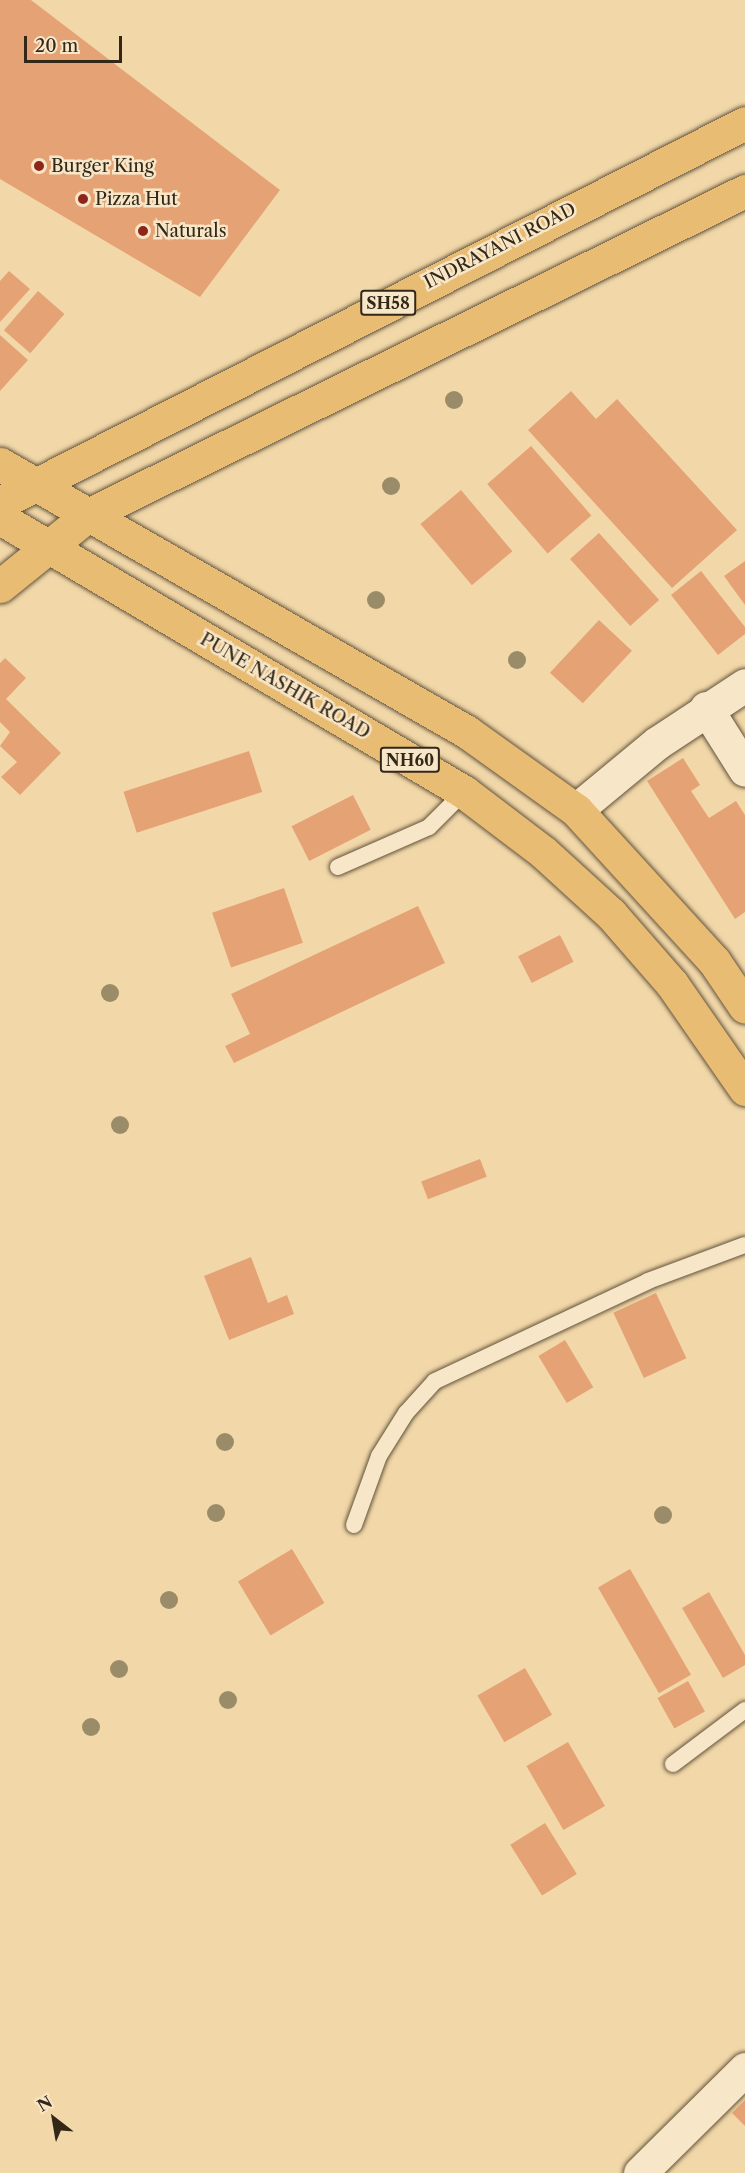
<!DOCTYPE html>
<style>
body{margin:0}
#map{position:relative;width:745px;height:2173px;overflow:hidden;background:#f2d8a9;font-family:"Libre Caslon Text",serif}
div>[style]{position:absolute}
.building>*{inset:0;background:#e5a375;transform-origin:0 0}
.roads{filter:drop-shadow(0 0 2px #63533c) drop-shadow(0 0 2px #63533c)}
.lane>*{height:16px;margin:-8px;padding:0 8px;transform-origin:8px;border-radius:8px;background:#f7e6c7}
.street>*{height:33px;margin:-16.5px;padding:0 16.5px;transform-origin:16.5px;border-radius:16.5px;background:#f7e6c7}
.primary>*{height:33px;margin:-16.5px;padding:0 16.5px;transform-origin:16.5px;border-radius:16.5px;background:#e9bc74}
.highway>*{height:33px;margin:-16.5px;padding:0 16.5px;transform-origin:16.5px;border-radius:16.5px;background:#e9bc74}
.trees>*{width:18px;height:18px;margin:-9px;border-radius:50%;background:#9b8c69}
.dots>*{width:16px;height:16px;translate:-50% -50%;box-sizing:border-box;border:3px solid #f7e6c7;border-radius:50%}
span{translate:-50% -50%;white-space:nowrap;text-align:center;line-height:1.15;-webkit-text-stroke:5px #f7e6c7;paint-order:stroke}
.shield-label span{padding:2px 4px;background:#f7e6c7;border:2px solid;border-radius:4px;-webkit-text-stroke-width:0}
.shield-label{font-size:16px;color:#332718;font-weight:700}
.poi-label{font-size:18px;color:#332718}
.left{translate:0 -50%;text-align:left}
.street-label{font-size:18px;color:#332718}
.north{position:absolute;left:24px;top:2089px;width:60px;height:60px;-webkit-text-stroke:4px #f7e6c7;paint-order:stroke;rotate:329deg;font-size:16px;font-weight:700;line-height:24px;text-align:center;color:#332718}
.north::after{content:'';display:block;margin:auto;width:21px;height:27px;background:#332718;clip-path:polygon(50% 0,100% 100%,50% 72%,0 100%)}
.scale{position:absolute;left:24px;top:36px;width:98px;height:27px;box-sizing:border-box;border:3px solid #332718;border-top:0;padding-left:8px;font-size:18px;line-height:21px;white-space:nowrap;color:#332718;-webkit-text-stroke:4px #f7e6c7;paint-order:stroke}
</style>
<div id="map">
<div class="building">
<i style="clip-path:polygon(0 0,31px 0,280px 190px,200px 297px,0 179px)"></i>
<i style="clip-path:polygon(9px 271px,30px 289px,0 322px,0 281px)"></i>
<i style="left:38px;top:291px;width:35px;height:52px;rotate:41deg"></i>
<i style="clip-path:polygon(0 335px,28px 360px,0 391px)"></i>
<i style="clip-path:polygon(571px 391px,596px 419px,617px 399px,737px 530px,672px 588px,528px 430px)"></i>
<i style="left:531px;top:446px;width:92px;height:58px;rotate:49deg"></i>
<i style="left:461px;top:490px;width:80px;height:53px;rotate:50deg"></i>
<i style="left:599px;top:533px;width:90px;height:39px;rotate:48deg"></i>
<i style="clip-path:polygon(745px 561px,745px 605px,724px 576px)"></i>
<i style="clip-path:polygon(701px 571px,745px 627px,745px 634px,718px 655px,671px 595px)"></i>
<i style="left:599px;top:620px;width:45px;height:72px;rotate:43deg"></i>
<i style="clip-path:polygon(5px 658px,26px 678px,6px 699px,61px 753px,20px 795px,1px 777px,17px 762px,0 746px,10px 732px,0 722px,0 663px)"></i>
<i style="left:249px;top:751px;width:43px;height:132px;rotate:72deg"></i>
<i style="clip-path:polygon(683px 758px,700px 785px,691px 791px,709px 818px,736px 801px,745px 815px,745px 912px,735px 919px,647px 781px)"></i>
<i style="left:353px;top:795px;width:39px;height:69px;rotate:63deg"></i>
<i style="left:284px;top:888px;width:58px;height:76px;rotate:71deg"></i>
<i style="clip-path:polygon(418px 906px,445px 963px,234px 1063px,225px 1046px,250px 1034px,231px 994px)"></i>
<i style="left:560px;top:935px;width:30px;height:47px;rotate:63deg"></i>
<i style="left:480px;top:1159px;width:19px;height:63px;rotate:69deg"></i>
<i style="clip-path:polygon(251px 1257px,268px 1303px,287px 1295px,294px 1314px,229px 1340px,204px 1276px)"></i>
<i style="left:656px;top:1293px;width:72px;height:47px;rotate:65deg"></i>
<i style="left:565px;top:1340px;width:55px;height:31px;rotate:59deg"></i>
<i style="left:292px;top:1549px;width:63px;height:63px;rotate:59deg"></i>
<i style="left:630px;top:1569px;width:122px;height:37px;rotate:60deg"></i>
<i style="clip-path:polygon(709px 1592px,745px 1655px,745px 1665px,723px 1678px,682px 1608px)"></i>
<i style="left:525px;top:1668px;width:54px;height:55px;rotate:60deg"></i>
<i style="left:688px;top:1681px;width:35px;height:35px;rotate:61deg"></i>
<i style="left:568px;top:1742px;width:74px;height:48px;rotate:60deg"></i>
<i style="left:545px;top:1823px;width:60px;height:41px;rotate:58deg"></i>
<i style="clip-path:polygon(745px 2100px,745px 2126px,732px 2113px)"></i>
</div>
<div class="roads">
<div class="lane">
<i style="left:338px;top:867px;width:99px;rotate:-23.7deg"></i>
<i style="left:429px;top:827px;width:49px;rotate:-45deg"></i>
<i style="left:354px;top:1525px;width:73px;rotate:-70.1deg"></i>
<i style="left:379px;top:1456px;width:51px;rotate:-57.9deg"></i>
<i style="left:406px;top:1413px;width:43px;rotate:-47.8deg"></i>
<i style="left:435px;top:1381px;width:235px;rotate:-25.1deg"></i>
<i style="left:648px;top:1281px;width:103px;rotate:-20.4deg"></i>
<i style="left:673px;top:1764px;width:90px;rotate:-36.9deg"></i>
</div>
<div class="street">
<i style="left:706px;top:708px;width:73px;rotate:57.8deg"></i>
<i style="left:576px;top:810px;width:105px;rotate:-39.6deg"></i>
<i style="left:657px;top:743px;width:105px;rotate:-33.4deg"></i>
<i style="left:640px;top:2173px;width:148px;rotate:-44.7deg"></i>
</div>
<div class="primary">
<i style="left:0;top:503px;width:836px;rotate:-27.02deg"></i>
<i style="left:0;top:586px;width:113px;rotate:-38.9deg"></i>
<i style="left:88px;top:515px;width:733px;rotate:-26.25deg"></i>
</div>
<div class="highway">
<i style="left:0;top:464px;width:538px;rotate:29.85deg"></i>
<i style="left:467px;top:732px;width:134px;rotate:35.6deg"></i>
<i style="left:576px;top:810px;width:205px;rotate:47.6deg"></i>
<i style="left:714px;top:961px;width:55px;rotate:56deg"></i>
<i style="left:0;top:518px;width:539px;rotate:30.56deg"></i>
<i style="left:464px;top:792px;width:99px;rotate:37.2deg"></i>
<i style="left:543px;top:852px;width:92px;rotate:42.4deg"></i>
<i style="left:611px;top:914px;width:93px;rotate:48.9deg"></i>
<i style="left:672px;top:984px;width:128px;rotate:55.2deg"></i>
</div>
</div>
<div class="trees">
<i style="left:454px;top:400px"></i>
<i style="left:391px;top:486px"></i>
<i style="left:376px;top:600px"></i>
<i style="left:517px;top:660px"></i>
<i style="left:110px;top:993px"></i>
<i style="left:120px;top:1125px"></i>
<i style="left:225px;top:1442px"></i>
<i style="left:216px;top:1513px"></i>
<i style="left:663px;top:1515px"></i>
<i style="left:169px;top:1600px"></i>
<i style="left:119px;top:1669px"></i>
<i style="left:228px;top:1700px"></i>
<i style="left:91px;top:1727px"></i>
</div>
<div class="dots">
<i style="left:39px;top:166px;background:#8f2418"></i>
<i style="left:83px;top:199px;background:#8f2418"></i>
<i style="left:143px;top:231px;background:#8f2418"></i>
</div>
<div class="shield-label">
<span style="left:388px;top:303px">SH58</span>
<span style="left:410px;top:760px">NH60</span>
</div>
<div class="poi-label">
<span class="left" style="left:51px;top:166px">Burger King</span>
<span class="left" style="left:95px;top:199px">Pizza Hut</span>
<span class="left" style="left:155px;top:231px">Naturals</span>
</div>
<div class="street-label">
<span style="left:500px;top:246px;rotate:-27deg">INDRAYANI ROAD</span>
<span style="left:285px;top:686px;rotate:30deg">PUNE NASHIK ROAD</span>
</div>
<div class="north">N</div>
<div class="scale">20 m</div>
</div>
